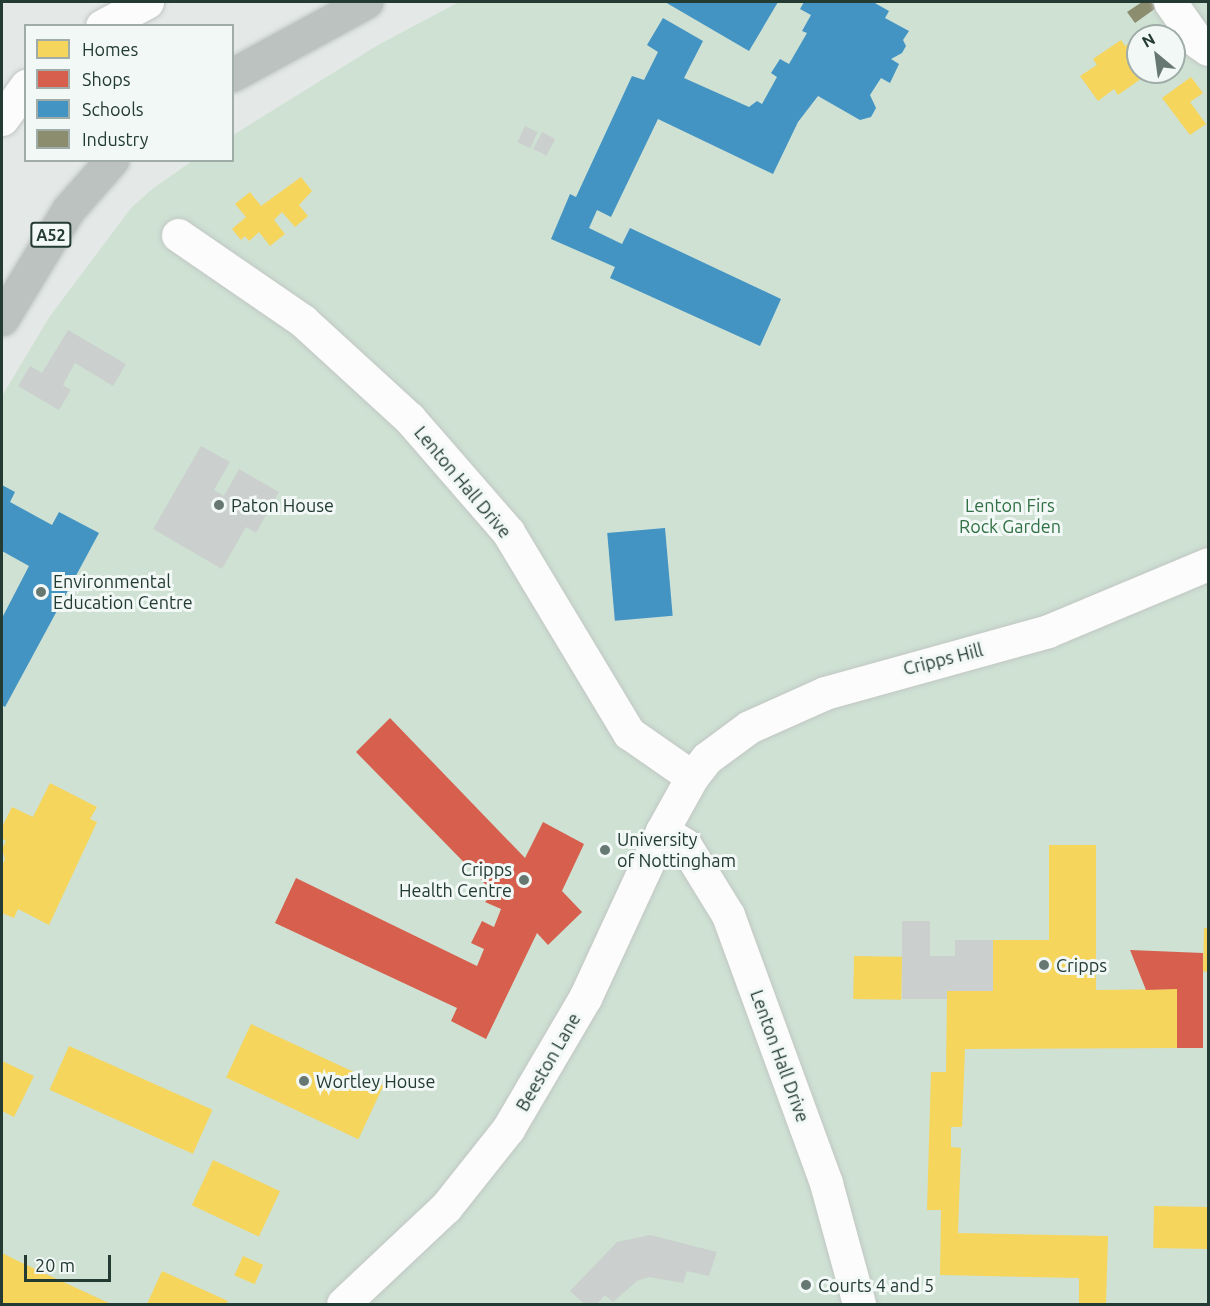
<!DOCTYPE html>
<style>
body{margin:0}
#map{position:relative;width:1210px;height:1306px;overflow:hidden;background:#e4e9e7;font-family:Ubuntu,sans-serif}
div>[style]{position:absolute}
.green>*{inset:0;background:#cee1d3}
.homes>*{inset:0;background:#f6d55c;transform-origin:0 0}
.shops>*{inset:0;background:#d6604d}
.schools>*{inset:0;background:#4393c3;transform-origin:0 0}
.industry>*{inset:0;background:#8c8c6e}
.building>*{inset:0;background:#cbd0ce;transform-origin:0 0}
.roads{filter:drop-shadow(0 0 2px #c1c6c4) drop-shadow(0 0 2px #c1c6c4)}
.minor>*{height:33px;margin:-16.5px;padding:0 16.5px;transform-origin:16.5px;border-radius:16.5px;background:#fbfcfb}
.highway>*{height:33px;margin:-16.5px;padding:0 16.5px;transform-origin:16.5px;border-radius:16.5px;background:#bbc2c0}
.dots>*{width:16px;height:16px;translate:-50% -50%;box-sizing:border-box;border:3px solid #f2f8f5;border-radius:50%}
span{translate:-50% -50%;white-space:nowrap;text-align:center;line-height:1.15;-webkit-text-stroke:6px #f2f8f5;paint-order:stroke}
.shield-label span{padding:2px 4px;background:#f2f8f5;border:2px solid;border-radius:4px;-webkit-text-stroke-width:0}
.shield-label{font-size:16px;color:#233b33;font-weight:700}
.street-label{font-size:18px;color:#233b33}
.poi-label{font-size:18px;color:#233b33}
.left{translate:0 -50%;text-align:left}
.right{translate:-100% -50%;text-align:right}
.park-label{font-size:18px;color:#307044}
.frame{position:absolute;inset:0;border:3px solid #233b33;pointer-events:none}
.legend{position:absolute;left:24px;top:24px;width:210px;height:138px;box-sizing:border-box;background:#f2f8f5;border:2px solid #9faca7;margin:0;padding:8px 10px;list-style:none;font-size:18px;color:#233b33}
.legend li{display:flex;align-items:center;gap:12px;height:30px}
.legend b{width:30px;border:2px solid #9faca7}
.north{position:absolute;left:1126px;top:24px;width:60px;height:60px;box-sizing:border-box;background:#f2f8f5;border:2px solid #9faca7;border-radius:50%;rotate:331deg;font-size:16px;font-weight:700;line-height:24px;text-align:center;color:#233b33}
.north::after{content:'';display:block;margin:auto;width:21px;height:27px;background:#677872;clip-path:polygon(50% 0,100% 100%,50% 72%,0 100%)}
.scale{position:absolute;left:24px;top:1255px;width:87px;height:27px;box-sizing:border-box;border:3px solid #233b33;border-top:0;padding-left:8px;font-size:18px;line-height:21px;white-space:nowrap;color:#233b33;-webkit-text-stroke:4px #f2f8f5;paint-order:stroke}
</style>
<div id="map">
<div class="green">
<i style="clip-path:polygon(evenodd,459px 2px,1208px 2px,1208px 1304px,2px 1304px,2px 396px,50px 316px,131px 208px,151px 190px,192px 161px,232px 160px,233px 135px,378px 45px,459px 2px,1138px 36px,1174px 36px,1174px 72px,1138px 72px,1138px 36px)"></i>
</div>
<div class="homes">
<i style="clip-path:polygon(1138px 37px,1138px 72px,1145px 76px,1118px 95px,1114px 89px,1098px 101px,1080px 76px,1097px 65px,1093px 59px,1121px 40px,1125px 46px)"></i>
<i style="clip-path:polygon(1191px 77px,1203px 93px,1190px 102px,1206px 124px,1190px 135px,1162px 98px)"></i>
<i style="clip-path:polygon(301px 177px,312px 191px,299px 205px,308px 216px,295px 227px,282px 212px,274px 220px,285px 234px,270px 246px,259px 232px,249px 241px,245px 236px,241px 240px,232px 229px,246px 217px,235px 204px,250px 192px,261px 206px)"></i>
<i style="clip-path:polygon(50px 783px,97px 807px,90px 819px,97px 822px,49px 925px,18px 909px,14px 918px,2px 913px,2px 866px,5px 859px,2px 849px,6px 841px,2px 838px,2px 827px,12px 807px,33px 817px)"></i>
<i style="clip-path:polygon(1049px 845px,1096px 845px,1096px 990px,1177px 989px,1177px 1048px,965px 1049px,962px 1127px,951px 1127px,951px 1147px,961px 1148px,958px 1233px,1108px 1236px,1106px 1304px,1079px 1304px,1079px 1278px,940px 1275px,941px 1210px,927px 1210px,931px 1072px,946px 1072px,947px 991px,993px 991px,993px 940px,1049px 940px)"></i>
<i style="clip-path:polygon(1204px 928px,1208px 928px,1208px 972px,1203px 971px)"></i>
<i style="left:854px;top:956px;width:48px;height:43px;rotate:1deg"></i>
<i style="left:251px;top:1024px;width:146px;height:59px;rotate:25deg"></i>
<i style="left:69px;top:1046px;width:157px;height:48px;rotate:24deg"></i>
<i style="clip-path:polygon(2px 1061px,34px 1076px,14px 1117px,2px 1111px)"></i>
<i style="left:213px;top:1160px;width:74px;height:50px;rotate:25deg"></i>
<i style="left:1154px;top:1206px;width:54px;height:42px;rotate:1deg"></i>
<i style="clip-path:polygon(2px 1253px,20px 1262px,111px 1304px,2px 1304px)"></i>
<i style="left:243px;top:1256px;width:22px;height:21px;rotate:24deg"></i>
<i style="clip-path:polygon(162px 1271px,228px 1301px,226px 1304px,147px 1304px)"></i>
</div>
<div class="shops">
<i style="clip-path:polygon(390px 718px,525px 858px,543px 822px,584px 844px,562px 891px,582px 912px,548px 945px,537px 933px,486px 1039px,451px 1021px,457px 1008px,275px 923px,296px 878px,477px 966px,484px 949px,471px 943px,482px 921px,494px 927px,501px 909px,485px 902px,494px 893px,356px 752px)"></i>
<i style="clip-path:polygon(1130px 950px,1203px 953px,1203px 1048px,1177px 1048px,1177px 989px,1146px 990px)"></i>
</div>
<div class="schools">
<i style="clip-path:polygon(665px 2px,778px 2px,749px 51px)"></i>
<i style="clip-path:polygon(804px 2px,873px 2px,889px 11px,885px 18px,909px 31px,903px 40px,906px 46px,902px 53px,891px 59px,899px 64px,890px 83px,881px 78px,870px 95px,876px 108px,871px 117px,860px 120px,818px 96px,798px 122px,773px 174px,658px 119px,611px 217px,597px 210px,589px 228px,622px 244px,630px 228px,781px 299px,760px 346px,610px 278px,615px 267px,551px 239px,570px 194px,576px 197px,632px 76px,644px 80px,658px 52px,647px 45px,663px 18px,703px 41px,684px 78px,749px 107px,757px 101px,762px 104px,777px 77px,771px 73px,780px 59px,789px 64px,807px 33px,802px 31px,811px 15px,800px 9px)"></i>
<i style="clip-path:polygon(2px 485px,15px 492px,10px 502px,52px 525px,59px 512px,99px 533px,5px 707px,2px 705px,2px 618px,29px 566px,2px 551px)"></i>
<i style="left:665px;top:528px;width:88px;height:58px;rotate:85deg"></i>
</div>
<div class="industry">
<i style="clip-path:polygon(1142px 2px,1151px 2px,1156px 8px,1135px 23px,1127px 12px)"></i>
</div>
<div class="building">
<i style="left:525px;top:126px;width:14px;height:18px;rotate:25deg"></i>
<i style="left:542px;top:132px;width:15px;height:19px;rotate:28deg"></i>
<i style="clip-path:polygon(68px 330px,126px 364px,113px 386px,75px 363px,63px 385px,71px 390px,59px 410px,18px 386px,30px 366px,42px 373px)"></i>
<i style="clip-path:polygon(201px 446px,230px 462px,214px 490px,224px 496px,239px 469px,279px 492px,256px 533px,246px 527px,222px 569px,153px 529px)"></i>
<i style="clip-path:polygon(902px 921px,930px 921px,930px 956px,955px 956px,955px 940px,993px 940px,993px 991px,947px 991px,947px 999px,902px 999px)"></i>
<i style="clip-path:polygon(650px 1235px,717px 1252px,709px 1276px,687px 1271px,683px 1283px,649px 1277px,637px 1281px,613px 1302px,605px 1295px,597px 1304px,584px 1304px,570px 1291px,617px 1242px)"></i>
</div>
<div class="roads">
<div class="minor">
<i style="left:1170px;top:2px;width:49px;rotate:55deg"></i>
<i style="left:1198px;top:42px;width:12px;rotate:35deg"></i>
<i style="left:102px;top:26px;width:51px;rotate:-28.1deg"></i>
<i style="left:2px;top:119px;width:41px;rotate:-54deg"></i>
<i style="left:178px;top:235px;width:152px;rotate:34.5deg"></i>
<i style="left:303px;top:321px;width:144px;rotate:42.5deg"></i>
<i style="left:409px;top:418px;width:151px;rotate:49deg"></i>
<i style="left:508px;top:532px;width:235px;rotate:59deg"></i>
<i style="left:629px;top:733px;width:77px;rotate:34.9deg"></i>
<i style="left:662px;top:831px;width:27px;rotate:31deg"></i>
<i style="left:685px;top:845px;width:82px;rotate:58.4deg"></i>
<i style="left:728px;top:915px;width:285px;rotate:69.9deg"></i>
<i style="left:826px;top:1183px;width:125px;rotate:74.7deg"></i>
<i style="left:343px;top:1304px;width:141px;rotate:-43.3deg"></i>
<i style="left:446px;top:1207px;width:100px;rotate:-51.5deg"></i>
<i style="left:508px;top:1129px;width:152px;rotate:-59.6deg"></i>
<i style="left:585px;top:998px;width:184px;rotate:-65.2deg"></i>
<i style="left:662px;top:831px;width:62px;rotate:-60.9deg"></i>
<i style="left:692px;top:777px;width:24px;rotate:-52deg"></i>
<i style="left:707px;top:758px;width:52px;rotate:-36.4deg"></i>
<i style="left:749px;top:727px;width:83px;rotate:-24.1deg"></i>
<i style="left:825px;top:693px;width:231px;rotate:-15.5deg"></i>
<i style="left:1048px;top:631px;width:173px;rotate:-22.7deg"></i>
</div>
<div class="highway">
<i style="left:232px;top:75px;width:153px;rotate:-28.6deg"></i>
<i style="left:2px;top:319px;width:127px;rotate:-58.8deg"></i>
<i style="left:68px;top:210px;width:67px;rotate:-48.7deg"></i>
</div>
</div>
<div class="dots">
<i style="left:219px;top:505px;background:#677872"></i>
<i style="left:41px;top:592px;background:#677872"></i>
<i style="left:605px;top:850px;background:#677872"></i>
<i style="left:524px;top:880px;background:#677872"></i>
<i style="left:1044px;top:965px;background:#677872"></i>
<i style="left:304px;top:1081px;background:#677872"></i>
<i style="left:806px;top:1285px;background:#677872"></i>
</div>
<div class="shield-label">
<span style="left:51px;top:235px">A52</span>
</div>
<div class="street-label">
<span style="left:463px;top:482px;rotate:50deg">Lenton Hall Drive</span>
<span style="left:943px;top:659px;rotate:-14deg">Cripps Hill</span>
<span style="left:780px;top:1056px;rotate:70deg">Lenton Hall Drive</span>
<span style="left:548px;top:1062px;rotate:-60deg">Beeston Lane</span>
</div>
<div class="poi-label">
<span class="left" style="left:231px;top:505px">Paton House</span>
<span class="left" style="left:53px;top:592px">Environmental<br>Education Centre</span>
<span class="left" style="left:617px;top:850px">University<br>of Nottingham</span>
<span class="right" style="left:512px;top:880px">Cripps<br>Health Centre</span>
<span class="left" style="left:1056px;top:965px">Cripps</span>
<span class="left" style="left:316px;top:1081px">Wortley House</span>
<span class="left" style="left:818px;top:1285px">Courts 4 and 5</span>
</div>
<div class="park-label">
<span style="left:1010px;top:516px">Lenton Firs<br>Rock Garden</span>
</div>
<div class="frame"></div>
<ul class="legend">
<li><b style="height:16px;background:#f6d55c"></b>Homes</li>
<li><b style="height:16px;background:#d6604d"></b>Shops</li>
<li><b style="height:16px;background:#4393c3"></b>Schools</li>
<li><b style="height:16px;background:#8c8c6e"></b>Industry</li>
</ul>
<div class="north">N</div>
<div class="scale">20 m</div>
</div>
